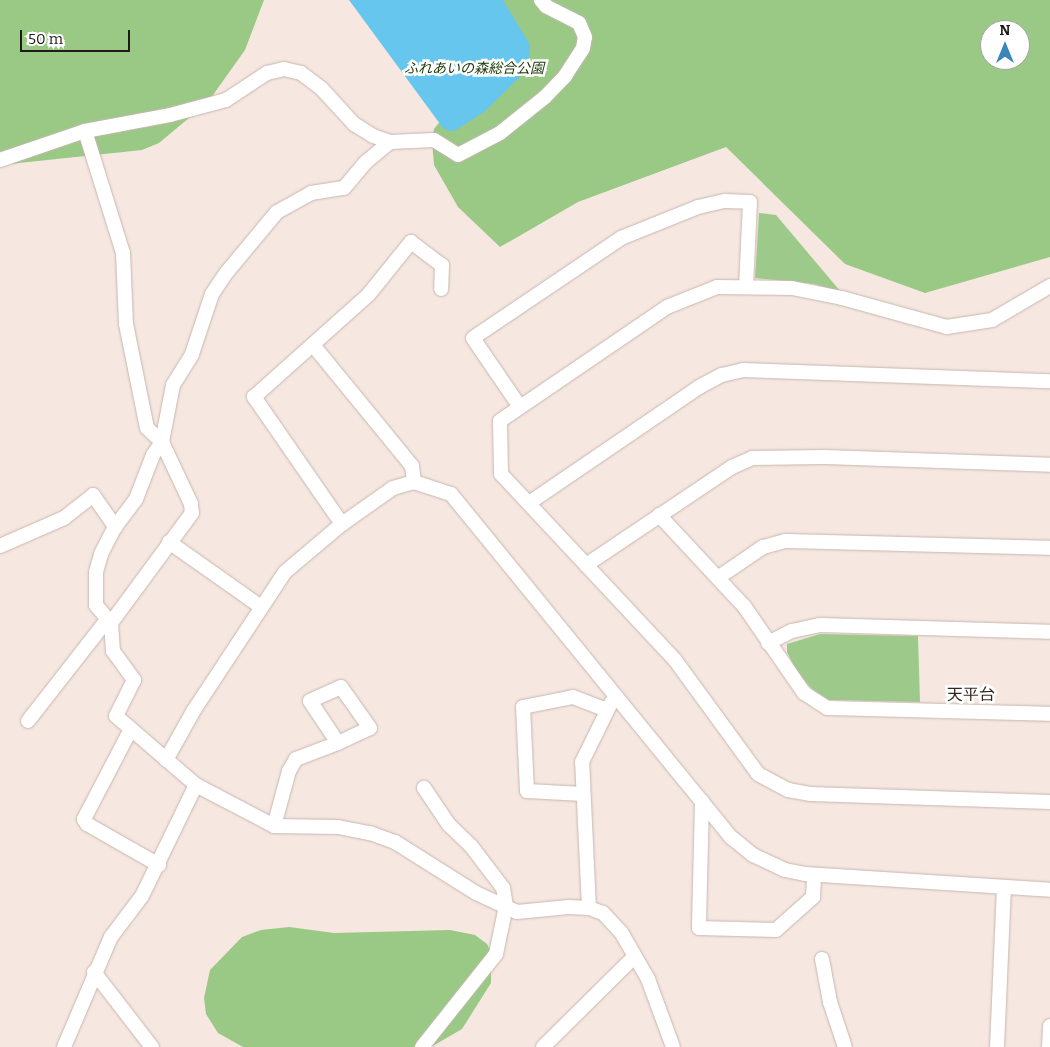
<!DOCTYPE html>
<meta charset="utf-8">
<style>
body{margin:0}
#map{position:relative;width:1050px;height:1047px;overflow:hidden;background:#f6e7e0;font-family:Bitter,"Noto Sans JP",serif}
div>[style]{position:absolute}
.green>*{inset:0;background:#9dca8a}
.forest>*{inset:0;background:#99c984}
.water>*{inset:0;background:#67c6ee}
.roads{filter:drop-shadow(0 0 1px #c5b7b0) drop-shadow(0 0 1px #c5b7b0)}
.street>*{height:14px;margin:-7px;padding:0 7px;transform-origin:7px;border-radius:7px;background:#fff}
span{translate:-50% -50%;white-space:nowrap;text-align:center;line-height:1.15;-webkit-text-stroke:5px #fff;paint-order:stroke}
.park-label{font-size:14px;color:#193808;font-style:italic}
.quarter-label{font-size:16px;color:#312721}
.north{position:absolute;left:980px;top:20px;width:50px;height:50px;box-sizing:border-box;background:#fff;border:1px solid #a6a3a3;border-radius:50%;rotate:0deg;font-size:14px;font-weight:700;line-height:20px;text-align:center;color:#201a18}
.north::after{content:'';display:block;margin:auto;width:18px;height:22px;background:#3986b9;clip-path:polygon(50% 0,100% 100%,50% 72%,0 100%)}
.scale{position:absolute;left:20px;top:30px;width:110px;height:22px;box-sizing:border-box;border:2px solid #201a18;border-top:0;padding-left:6px;font-size:15px;line-height:18px;white-space:nowrap;color:#201a18;-webkit-text-stroke:4px #fff;paint-order:stroke}
</style>
<div id="map">
<div class="green">
<i style="clip-path:polygon(759px 213px,776px 215px,841px 292px,814px 284px,755px 278px)"></i>
<i style="clip-path:polygon(820px 634px,918px 636px,920px 702px,829px 700px,814px 691px,798px 674px,787px 652px,787px 644px)"></i>
</div>
<div class="forest">
<i style="clip-path:polygon(0 0,264px 0,245px 50px,208px 102px,159px 143px,142px 150px,0 165px)"></i>
<i style="clip-path:polygon(evenodd,465px 0,1050px 0,1050px 257px,925px 293px,845px 264px,726px 147px,578px 202px,500px 247px,458px 207px,434px 165px,432px 141px,434px 129px,446px 114px,465px 0,990px 30px,1020px 30px,1020px 60px,990px 60px,990px 30px)"></i>
<i style="clip-path:polygon(289px 927px,334px 933px,450px 930px,475px 935px,487px 944px,491px 952px,491px 983px,462px 1029px,431px 1047px,243px 1047px,218px 1033px,206px 1014px,204px 998px,210px 970px,242px 937px,261px 930px)"></i>
</div>
<div class="water">
<i style="clip-path:polygon(349px 0,503px 0,530px 45px,530px 56px,524px 73px,484px 112px,456px 130px,449px 131px,443px 128px)"></i>
</div>
<div class="roads">
<div class="street">
<i style="left:85px;top:131px;width:128px;rotate:72.7deg"></i>
<i style="left:123px;top:253px;width:71px;rotate:87.6deg"></i>
<i style="left:126px;top:324px;width:106px;rotate:78.6deg"></i>
<i style="left:147px;top:428px;width:21px;rotate:43deg"></i>
<i style="left:162px;top:442px;width:68px;rotate:64.9deg"></i>
<i style="left:191px;top:504px;width:9px;rotate:84deg"></i>
<i style="left:192px;top:513px;width:137px;rotate:126.4deg"></i>
<i style="left:111px;top:623px;width:28px;rotate:86deg"></i>
<i style="left:113px;top:651px;width:36px;rotate:54deg"></i>
<i style="left:134px;top:680px;width:40px;rotate:116.6deg"></i>
<i style="left:116px;top:716px;width:106px;rotate:40.8deg"></i>
<i style="left:196px;top:785px;width:88px;rotate:27.7deg"></i>
<i style="left:274px;top:826px;width:64px;rotate:0.9deg"></i>
<i style="left:338px;top:827px;width:33px;rotate:11deg"></i>
<i style="left:370px;top:833px;width:27px;rotate:20deg"></i>
<i style="left:395px;top:842px;width:96px;rotate:32.2deg"></i>
<i style="left:476px;top:893px;width:45px;rotate:24.9deg"></i>
<i style="left:517px;top:912px;width:52px;rotate:-5.5deg"></i>
<i style="left:569px;top:907px;width:20px;rotate:3deg"></i>
<i style="left:589px;top:908px;width:15px;rotate:20deg"></i>
<i style="left:603px;top:913px;width:26px;rotate:47deg"></i>
<i style="left:621px;top:932px;width:54px;rotate:60.1deg"></i>
<i style="left:648px;top:979px;width:72px;rotate:69.8deg"></i>
<i style="left:0;top:160px;width:90px;rotate:-18.8deg"></i>
<i style="left:85px;top:131px;width:86px;rotate:-10.7deg"></i>
<i style="left:170px;top:115px;width:58px;rotate:-15deg"></i>
<i style="left:226px;top:100px;width:49px;rotate:-33.4deg"></i>
<i style="left:267px;top:73px;width:17px;rotate:-13deg"></i>
<i style="left:284px;top:69px;width:17px;rotate:13deg"></i>
<i style="left:301px;top:73px;width:25px;rotate:37deg"></i>
<i style="left:321px;top:88px;width:49px;rotate:47.5deg"></i>
<i style="left:354px;top:124px;width:22px;rotate:32deg"></i>
<i style="left:373px;top:136px;width:18px;rotate:19deg"></i>
<i style="left:390px;top:142px;width:44px;rotate:-2.6deg"></i>
<i style="left:434px;top:140px;width:28px;rotate:32deg"></i>
<i style="left:458px;top:155px;width:47px;rotate:-27.6deg"></i>
<i style="left:500px;top:133px;width:58px;rotate:-38.7deg"></i>
<i style="left:545px;top:97px;width:29px;rotate:-46deg"></i>
<i style="left:565px;top:76px;width:33px;rotate:-57deg"></i>
<i style="left:583px;top:48px;width:11px;rotate:-80deg"></i>
<i style="left:585px;top:37px;width:15px;rotate:-113deg"></i>
<i style="left:579px;top:23px;width:37px;rotate:-153deg"></i>
<i style="left:546px;top:6px;width:8px;rotate:-130deg"></i>
<i style="left:1050px;top:286px;width:67px;rotate:149.6deg"></i>
<i style="left:992px;top:320px;width:46px;rotate:171.2deg"></i>
<i style="left:947px;top:327px;width:109px;rotate:-164.6deg"></i>
<i style="left:842px;top:298px;width:51px;rotate:-168.7deg"></i>
<i style="left:792px;top:288px;width:75px;rotate:-179.2deg"></i>
<i style="left:717px;top:287px;width:54px;rotate:158.2deg"></i>
<i style="left:667px;top:307px;width:202px;rotate:145.7deg"></i>
<i style="left:500px;top:421px;width:53px;rotate:88.9deg"></i>
<i style="left:501px;top:474px;width:255px;rotate:46.9deg"></i>
<i style="left:675px;top:660px;width:141px;rotate:53.9deg"></i>
<i style="left:758px;top:774px;width:34px;rotate:28deg"></i>
<i style="left:788px;top:790px;width:22px;rotate:10deg"></i>
<i style="left:810px;top:794px;width:240px;rotate:1.9deg"></i>
<i style="left:313px;top:345px;width:156px;rotate:50.7deg"></i>
<i style="left:412px;top:466px;width:16px;rotate:83deg"></i>
<i style="left:520px;top:407px;width:83px;rotate:-124.3deg"></i>
<i style="left:473px;top:338px;width:179px;rotate:-34deg"></i>
<i style="left:621px;top:238px;width:83px;rotate:-21.9deg"></i>
<i style="left:698px;top:207px;width:28px;rotate:-13deg"></i>
<i style="left:725px;top:201px;width:25px;rotate:2deg"></i>
<i style="left:750px;top:202px;width:84px;rotate:92.7deg"></i>
<i style="left:529px;top:503px;width:206px;rotate:-34.3deg"></i>
<i style="left:699px;top:387px;width:26px;rotate:-28deg"></i>
<i style="left:722px;top:375px;width:22px;rotate:-13deg"></i>
<i style="left:743px;top:370px;width:307px;rotate:2.1deg"></i>
<i style="left:659px;top:515px;width:125px;rotate:47deg"></i>
<i style="left:744px;top:606px;width:106px;rotate:55.4deg"></i>
<i style="left:804px;top:693px;width:27px;rotate:33deg"></i>
<i style="left:827px;top:708px;width:223px;rotate:1.5deg"></i>
<i style="left:342px;top:524px;width:155px;rotate:-124.7deg"></i>
<i style="left:254px;top:397px;width:154px;rotate:-41.8deg"></i>
<i style="left:369px;top:294px;width:67px;rotate:-51.1deg"></i>
<i style="left:411px;top:242px;width:39px;rotate:37deg"></i>
<i style="left:442px;top:265px;width:24px;rotate:92deg"></i>
<i style="left:169px;top:542px;width:113px;rotate:35.2deg"></i>
<i style="left:0;top:546px;width:70px;rotate:-23.6deg"></i>
<i style="left:64px;top:518px;width:37px;rotate:-38deg"></i>
<i style="left:93px;top:495px;width:39px;rotate:55deg"></i>
<i style="left:115px;top:527px;width:35px;rotate:-53deg"></i>
<i style="left:136px;top:499px;width:47px;rotate:-68.9deg"></i>
<i style="left:153px;top:455px;width:16px;rotate:-55deg"></i>
<i style="left:162px;top:442px;width:58px;rotate:-79.1deg"></i>
<i style="left:173px;top:385px;width:36px;rotate:-58deg"></i>
<i style="left:192px;top:354px;width:63px;rotate:-71.6deg"></i>
<i style="left:212px;top:294px;width:27px;rotate:-56deg"></i>
<i style="left:227px;top:272px;width:78px;rotate:-50.2deg"></i>
<i style="left:277px;top:212px;width:39px;rotate:-29deg"></i>
<i style="left:311px;top:193px;width:33px;rotate:-9deg"></i>
<i style="left:344px;top:188px;width:34px;rotate:-50deg"></i>
<i style="left:366px;top:162px;width:31px;rotate:-40deg"></i>
<i style="left:586px;top:565px;width:176px;rotate:-33.9deg"></i>
<i style="left:732px;top:467px;width:22px;rotate:-24deg"></i>
<i style="left:752px;top:458px;width:73px;rotate:-0.8deg"></i>
<i style="left:825px;top:457px;width:225px;rotate:2deg"></i>
<i style="left:719px;top:577px;width:53px;rotate:-34.3deg"></i>
<i style="left:763px;top:547px;width:23px;rotate:-15deg"></i>
<i style="left:785px;top:541px;width:265px;rotate:1.5deg"></i>
<i style="left:111px;top:623px;width:23px;rotate:-130deg"></i>
<i style="left:96px;top:605px;width:33px;rotate:-90deg"></i>
<i style="left:96px;top:572px;width:19px;rotate:-74deg"></i>
<i style="left:101px;top:554px;width:30px;rotate:-63deg"></i>
<i style="left:768px;top:643px;width:27px;rotate:-27deg"></i>
<i style="left:792px;top:631px;width:29px;rotate:-12deg"></i>
<i style="left:820px;top:625px;width:230px;rotate:1.7deg"></i>
<i style="left:28px;top:721px;width:128px;rotate:-52deg"></i>
<i style="left:131px;top:729px;width:102px;rotate:117.6deg"></i>
<i style="left:84px;top:819px;width:6px;rotate:59deg"></i>
<i style="left:87px;top:824px;width:83px;rotate:29.7deg"></i>
<i style="left:166px;top:760px;width:57px;rotate:-60.8deg"></i>
<i style="left:194px;top:710px;width:165px;rotate:-56.6deg"></i>
<i style="left:285px;top:572px;width:75px;rotate:-40.1deg"></i>
<i style="left:342px;top:524px;width:62px;rotate:-35.2deg"></i>
<i style="left:393px;top:488px;width:22px;rotate:-16deg"></i>
<i style="left:414px;top:482px;width:39px;rotate:18deg"></i>
<i style="left:451px;top:494px;width:444px;rotate:50.8deg"></i>
<i style="left:732px;top:838px;width:27px;rotate:39deg"></i>
<i style="left:753px;top:855px;width:35px;rotate:25deg"></i>
<i style="left:785px;top:870px;width:20px;rotate:11deg"></i>
<i style="left:805px;top:874px;width:246px;rotate:3.7deg"></i>
<i style="left:583px;top:794px;width:56px;rotate:-176.9deg"></i>
<i style="left:527px;top:791px;width:84px;rotate:-92.7deg"></i>
<i style="left:523px;top:707px;width:51px;rotate:-11.3deg"></i>
<i style="left:573px;top:697px;width:36px;rotate:21deg"></i>
<i style="left:702px;top:801px;width:127px;rotate:91.4deg"></i>
<i style="left:699px;top:928px;width:77px;rotate:1.5deg"></i>
<i style="left:776px;top:930px;width:50px;rotate:-41.7deg"></i>
<i style="left:813px;top:897px;width:22px;rotate:-87deg"></i>
<i style="left:274px;top:826px;width:57px;rotate:-74.7deg"></i>
<i style="left:289px;top:771px;width:14px;rotate:-60deg"></i>
<i style="left:296px;top:759px;width:45px;rotate:-20.9deg"></i>
<i style="left:338px;top:743px;width:35px;rotate:-25deg"></i>
<i style="left:370px;top:728px;width:50px;rotate:-125.3deg"></i>
<i style="left:341px;top:687px;width:34px;rotate:156deg"></i>
<i style="left:310px;top:701px;width:50px;rotate:56.3deg"></i>
<i style="left:589px;top:908px;width:146px;rotate:-92.7deg"></i>
<i style="left:582px;top:762px;width:66px;rotate:-63.8deg"></i>
<i style="left:822px;top:959px;width:44px;rotate:79.5deg"></i>
<i style="left:830px;top:1002px;width:47px;rotate:71.6deg"></i>
<i style="left:94px;top:972px;width:95px;rotate:52.3deg"></i>
<i style="left:64px;top:1047px;width:120px;rotate:-66.9deg"></i>
<i style="left:111px;top:937px;width:51px;rotate:-52.9deg"></i>
<i style="left:142px;top:896px;width:123px;rotate:-64.1deg"></i>
<i style="left:422px;top:1047px;width:119px;rotate:-51.5deg"></i>
<i style="left:496px;top:954px;width:49px;rotate:-78.2deg"></i>
<i style="left:506px;top:906px;width:18px;rotate:-99deg"></i>
<i style="left:503px;top:888px;width:53px;rotate:-127.3deg"></i>
<i style="left:471px;top:846px;width:30px;rotate:-136deg"></i>
<i style="left:449px;top:825px;width:45px;rotate:-124deg"></i>
<i style="left:543px;top:1047px;width:128px;rotate:-44.7deg"></i>
<i style="left:997px;top:1047px;width:159px;rotate:-87.5deg"></i>
<i style="left:1049px;top:1047px;width:21px;rotate:-87deg"></i>
</div>
</div>
<div class="park-label">
<span style="left:474px;top:69px">ふれあいの森総合公園</span>
</div>
<div class="quarter-label">
<span style="left:971px;top:695px">天平台</span>
</div>
<div class="north">N</div>
<div class="scale">50 m</div>
</div>
